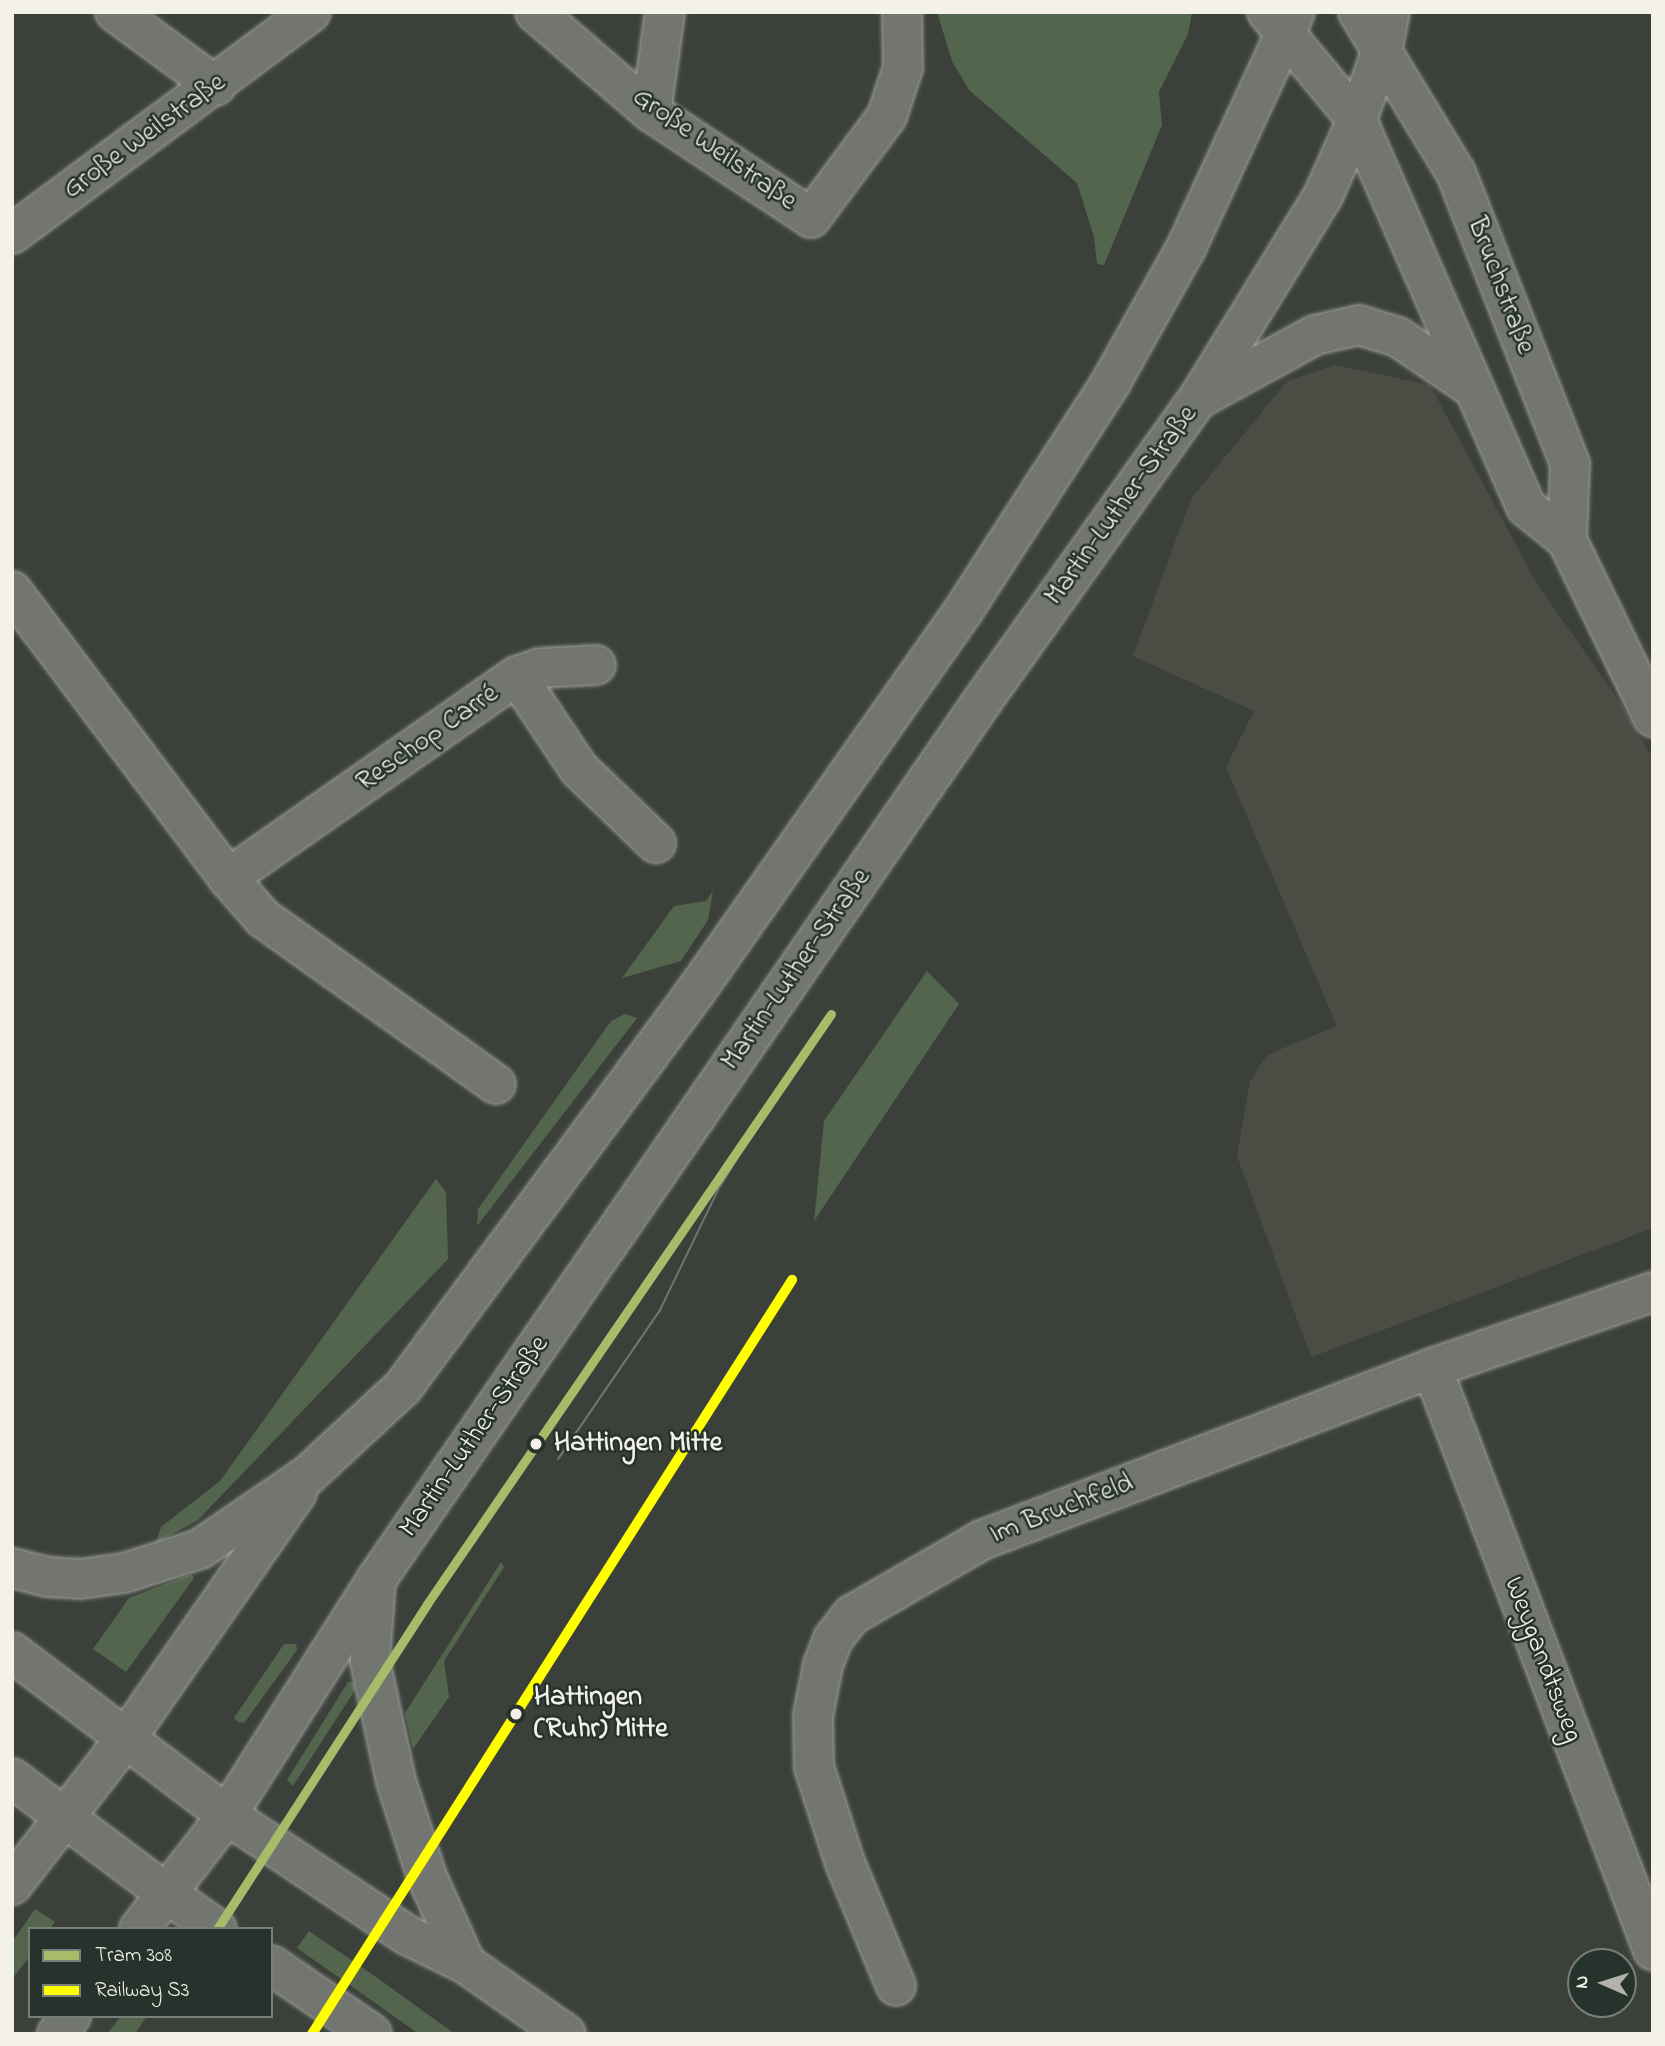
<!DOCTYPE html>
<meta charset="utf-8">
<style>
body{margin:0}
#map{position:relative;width:1665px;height:2046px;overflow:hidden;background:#3c403b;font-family:"Indie Flower",sans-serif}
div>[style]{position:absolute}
.built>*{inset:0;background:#4b4d45}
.green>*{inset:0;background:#53664d}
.roads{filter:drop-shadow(0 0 2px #9fa09c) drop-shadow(0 0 2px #9fa09c)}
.pedestrian>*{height:38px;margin:-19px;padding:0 19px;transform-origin:19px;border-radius:19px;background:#737570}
.minor>*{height:38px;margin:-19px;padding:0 19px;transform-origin:19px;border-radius:19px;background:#737570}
.secondary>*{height:38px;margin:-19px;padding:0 19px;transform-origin:19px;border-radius:19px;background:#737570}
.primary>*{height:38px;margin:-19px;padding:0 19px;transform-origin:19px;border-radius:19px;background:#737570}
.tram>*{height:2px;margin:-1px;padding:0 1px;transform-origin:1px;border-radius:1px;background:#717471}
.rail-1>*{height:10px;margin:-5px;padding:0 5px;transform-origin:5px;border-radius:5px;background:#ff0}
.tram-1>*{height:9px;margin:-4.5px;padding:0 4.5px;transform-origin:4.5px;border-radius:4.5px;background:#a7bb69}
.dots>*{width:19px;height:19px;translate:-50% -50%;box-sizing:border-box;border:4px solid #26332d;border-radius:50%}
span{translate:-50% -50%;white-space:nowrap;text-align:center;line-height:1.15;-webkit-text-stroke:5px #26332d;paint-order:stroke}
.street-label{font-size:28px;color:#f4f1e8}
.stop-label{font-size:28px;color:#f4f1e8;font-weight:700}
.left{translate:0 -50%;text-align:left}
.frame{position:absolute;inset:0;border:14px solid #f4f1e8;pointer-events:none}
.legend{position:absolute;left:28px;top:1927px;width:245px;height:91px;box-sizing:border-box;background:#26332d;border:2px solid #787f78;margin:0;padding:9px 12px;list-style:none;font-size:21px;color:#f4f1e8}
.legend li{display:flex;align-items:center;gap:14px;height:35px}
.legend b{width:35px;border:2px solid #787f78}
.north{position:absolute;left:1567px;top:1948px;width:70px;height:70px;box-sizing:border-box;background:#26332d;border:2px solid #787f78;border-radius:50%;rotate:273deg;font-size:19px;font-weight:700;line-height:28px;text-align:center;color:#f4f1e8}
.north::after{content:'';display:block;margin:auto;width:24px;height:32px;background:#b4b3ab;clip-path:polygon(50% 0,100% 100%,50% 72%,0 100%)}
</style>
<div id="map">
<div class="built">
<i style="clip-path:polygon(1335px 365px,1430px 385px,1537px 584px,1620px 702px,1653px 759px,1653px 1228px,1311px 1357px,1237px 1156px,1250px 1081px,1267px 1055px,1337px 1026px,1226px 767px,1254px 711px,1133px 656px,1191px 499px,1287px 381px)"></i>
</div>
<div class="green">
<i style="clip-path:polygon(937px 12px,1192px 12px,1188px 34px,1159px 92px,1162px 125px,1104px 265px,1097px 264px,1094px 237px,1077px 183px,969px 90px,952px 61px)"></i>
<i style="clip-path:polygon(713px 891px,708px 920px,681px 961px,622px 978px,674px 906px,706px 901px)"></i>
<i style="clip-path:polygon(927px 971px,959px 1004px,814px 1221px,824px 1121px)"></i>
<i style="clip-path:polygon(625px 1014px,637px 1018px,477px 1226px,478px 1209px,611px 1021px)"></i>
<i style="clip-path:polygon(436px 1179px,446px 1192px,448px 1259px,198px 1520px,156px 1543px,161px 1527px,220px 1481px)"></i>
<i style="clip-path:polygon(501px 1562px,504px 1567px,444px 1661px,449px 1697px,413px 1749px,405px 1713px)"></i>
<i style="clip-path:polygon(191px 1574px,194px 1578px,126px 1672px,93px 1649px,129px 1598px)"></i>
<i style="clip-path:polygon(284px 1644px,296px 1644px,297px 1650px,244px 1723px,238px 1722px,234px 1718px)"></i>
<i style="clip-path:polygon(348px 1682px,354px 1682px,355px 1690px,293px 1786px,287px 1780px)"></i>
<i style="clip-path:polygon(35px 1909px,55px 1922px,50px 1929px,30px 1929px,30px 1956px,12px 1979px,12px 1942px)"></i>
<i style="clip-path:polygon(309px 1931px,376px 1977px,455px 2034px,419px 2034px,297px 1948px)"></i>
<i style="clip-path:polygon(121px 2016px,147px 2016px,135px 2034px,107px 2034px)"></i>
</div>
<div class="roads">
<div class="pedestrian">
<i style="left:115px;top:12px;width:125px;rotate:36.2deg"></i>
<i style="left:535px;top:12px;width:153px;rotate:40.8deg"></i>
<i style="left:651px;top:112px;width:101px;rotate:-82deg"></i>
<i style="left:12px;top:234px;width:372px;rotate:-36.6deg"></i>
<i style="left:12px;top:591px;width:359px;rotate:53deg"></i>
<i style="left:228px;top:878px;width:53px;rotate:48.8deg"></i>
<i style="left:263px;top:918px;width:286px;rotate:35.5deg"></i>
<i style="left:517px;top:676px;width:24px;rotate:-19deg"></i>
<i style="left:540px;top:668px;width:56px;rotate:-3.1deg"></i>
<i style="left:228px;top:878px;width:353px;rotate:-35deg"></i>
<i style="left:517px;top:676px;width:112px;rotate:56.3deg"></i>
<i style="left:579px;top:769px;width:107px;rotate:43.9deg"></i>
</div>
<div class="minor">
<i style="left:1267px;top:12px;width:141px;rotate:50.2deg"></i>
<i style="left:1357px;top:120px;width:422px;rotate:66.4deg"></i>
<i style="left:1526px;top:507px;width:53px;rotate:38.8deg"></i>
<i style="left:1567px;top:540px;width:197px;rotate:64.1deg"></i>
<i style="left:1358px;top:12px;width:188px;rotate:58.7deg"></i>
<i style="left:1456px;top:173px;width:313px;rotate:68.6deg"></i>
<i style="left:1570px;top:464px;width:76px;rotate:92.3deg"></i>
<i style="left:651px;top:112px;width:192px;rotate:33.5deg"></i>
<i style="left:811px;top:218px;width:127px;rotate:-53.3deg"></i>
<i style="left:887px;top:116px;width:51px;rotate:-71.6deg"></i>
<i style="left:903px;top:68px;width:56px;rotate:-91deg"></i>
<i style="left:1198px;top:399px;width:133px;rotate:-28.7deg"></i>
<i style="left:1315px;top:335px;width:45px;rotate:-12.8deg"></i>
<i style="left:1359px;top:325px;width:41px;rotate:17.1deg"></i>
<i style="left:1398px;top:337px;width:91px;rotate:34.2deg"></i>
<i style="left:1432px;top:1368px;width:623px;rotate:69.21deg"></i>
<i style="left:896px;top:1986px;width:133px;rotate:-112.5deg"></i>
<i style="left:845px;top:1863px;width:101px;rotate:-107.9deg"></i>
<i style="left:814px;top:1767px;width:51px;rotate:-91.1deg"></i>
<i style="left:813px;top:1716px;width:52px;rotate:-78.9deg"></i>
<i style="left:823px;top:1665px;width:28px;rotate:-69deg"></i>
<i style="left:833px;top:1639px;width:31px;rotate:-52deg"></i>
<i style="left:852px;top:1615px;width:150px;rotate:-30deg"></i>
<i style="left:982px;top:1540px;width:482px;rotate:-20.9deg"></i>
<i style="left:1432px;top:1368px;width:234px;rotate:-19deg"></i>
</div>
<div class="secondary">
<i style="left:376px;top:1580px;width:81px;rotate:94.2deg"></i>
<i style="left:370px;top:1661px;width:123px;rotate:77.8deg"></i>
<i style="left:396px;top:1781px;width:101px;rotate:72.1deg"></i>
<i style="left:427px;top:1877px;width:95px;rotate:65.9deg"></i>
<i style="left:227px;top:1815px;width:216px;rotate:33.7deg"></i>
<i style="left:407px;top:1935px;width:66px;rotate:26.2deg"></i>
<i style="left:466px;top:1964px;width:122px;rotate:35deg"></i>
<i style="left:166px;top:1893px;width:62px;rotate:35.2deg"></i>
<i style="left:271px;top:1965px;width:122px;rotate:34.3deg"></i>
</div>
<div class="primary">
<i style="left:12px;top:1568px;width:36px;rotate:14deg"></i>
<i style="left:47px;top:1577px;width:33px;rotate:3deg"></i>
<i style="left:80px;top:1579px;width:44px;rotate:-7.8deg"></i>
<i style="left:124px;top:1573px;width:80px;rotate:-17.5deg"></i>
<i style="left:200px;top:1549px;width:131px;rotate:-34.4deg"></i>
<i style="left:308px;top:1475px;width:129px;rotate:-42.8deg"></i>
<i style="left:403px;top:1387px;width:493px;rotate:-53.5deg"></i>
<i style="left:696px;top:991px;width:464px;rotate:-54.9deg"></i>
<i style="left:963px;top:611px;width:273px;rotate:-57.1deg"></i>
<i style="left:1111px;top:382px;width:154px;rotate:-60.8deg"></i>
<i style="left:1186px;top:248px;width:260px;rotate:-65.2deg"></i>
<i style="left:12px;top:1652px;width:270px;rotate:37.2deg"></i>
<i style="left:12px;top:1778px;width:192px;rotate:36.8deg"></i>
<i style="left:12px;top:1885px;width:187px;rotate:-52.2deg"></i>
<i style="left:127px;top:1737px;width:298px;rotate:-55.2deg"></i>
<i style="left:139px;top:1929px;width:144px;rotate:-52.3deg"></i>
<i style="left:227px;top:1815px;width:278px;rotate:-57.6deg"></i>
<i style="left:376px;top:1580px;width:1069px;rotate:-55.4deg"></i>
<i style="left:983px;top:700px;width:370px;rotate:-54.5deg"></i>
<i style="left:1198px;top:399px;width:238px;rotate:-58.4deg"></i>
<i style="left:1323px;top:196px;width:83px;rotate:-65.9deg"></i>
<i style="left:1357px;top:120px;width:77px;rotate:-70.4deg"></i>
<i style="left:1383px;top:47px;width:36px;rotate:-79deg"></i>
<i style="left:57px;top:2034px;width:23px;rotate:-52deg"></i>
</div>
</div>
<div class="tram">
<i style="left:558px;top:1459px;width:181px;rotate:-55.6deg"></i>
<i style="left:660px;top:1310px;width:133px;rotate:-64.2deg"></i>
<i style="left:718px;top:1190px;width:111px;rotate:-58.6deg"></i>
</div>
<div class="rail-1">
<i style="left:312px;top:2034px;width:894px;rotate:-57.52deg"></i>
</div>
<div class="tram-1">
<i style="left:217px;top:1929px;width:387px;rotate:-57.1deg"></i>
<i style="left:427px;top:1604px;width:715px;rotate:-55.6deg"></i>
</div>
<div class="dots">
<i style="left:536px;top:1444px;background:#f4f1e8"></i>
<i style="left:516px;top:1714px;background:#f4f1e8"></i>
</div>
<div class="street-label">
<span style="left:145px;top:137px;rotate:-36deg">Große Weilstraße</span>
<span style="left:714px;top:150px;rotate:35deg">Große Weilstraße</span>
<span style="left:1500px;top:286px;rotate:69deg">Bruchstraße</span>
<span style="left:1122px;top:506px;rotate:-54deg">Martin-Luther-Straße</span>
<span style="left:428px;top:739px;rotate:-35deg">Reschop Carré</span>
<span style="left:797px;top:970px;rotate:-55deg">Martin-Luther-Straße</span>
<span style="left:475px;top:1437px;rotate:-55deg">Martin-Luther-Straße</span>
<span style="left:1062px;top:1510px;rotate:-21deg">Im Bruchfeld</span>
<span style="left:1542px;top:1660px;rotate:69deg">Weygandtsweg</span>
</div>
<div class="stop-label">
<span class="left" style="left:554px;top:1444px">Hattingen Mitte</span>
<span class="left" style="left:534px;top:1714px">Hattingen<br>(Ruhr) Mitte</span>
</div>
<div class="frame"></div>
<ul class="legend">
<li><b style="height:9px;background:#a7bb69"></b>Tram 308</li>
<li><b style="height:9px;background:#ff0"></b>Railway S3</li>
</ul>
<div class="north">N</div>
</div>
